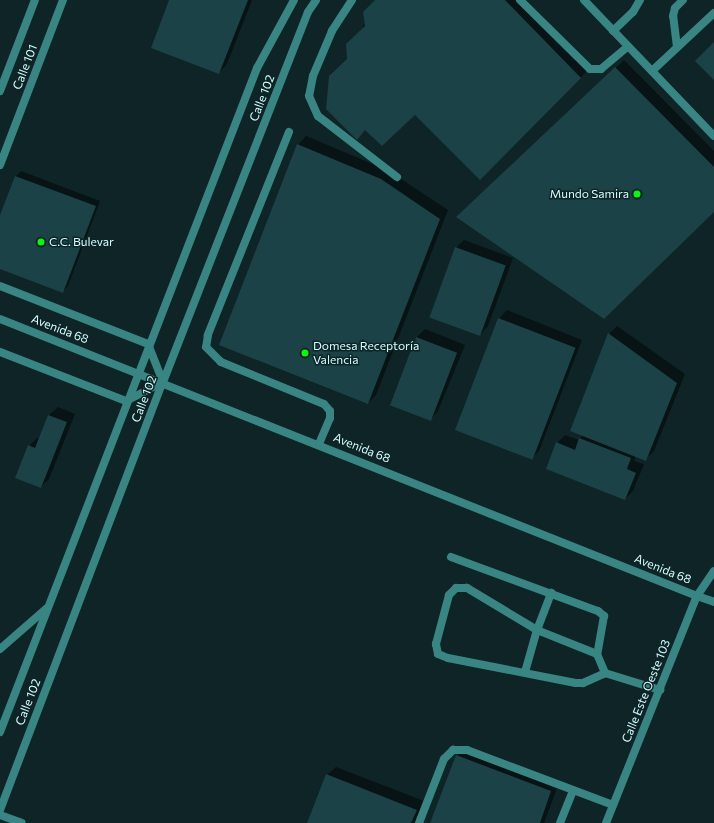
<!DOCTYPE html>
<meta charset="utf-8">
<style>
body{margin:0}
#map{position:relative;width:714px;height:823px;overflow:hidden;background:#0e2426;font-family:Commissioner,sans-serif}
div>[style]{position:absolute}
.shadow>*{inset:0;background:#0007}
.building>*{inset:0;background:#1a4247;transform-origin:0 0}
.lane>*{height:8px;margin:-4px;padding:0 4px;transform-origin:4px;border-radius:4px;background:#388683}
.street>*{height:8px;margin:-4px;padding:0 4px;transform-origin:4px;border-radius:4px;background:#388683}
.dots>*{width:11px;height:11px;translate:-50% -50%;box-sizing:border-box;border:2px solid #0e2426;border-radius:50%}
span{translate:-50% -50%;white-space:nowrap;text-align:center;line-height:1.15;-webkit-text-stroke:3px #0e2426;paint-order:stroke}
.street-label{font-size:12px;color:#d3fdff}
.poi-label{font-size:12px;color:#d3fdff}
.right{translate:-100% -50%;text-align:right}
.left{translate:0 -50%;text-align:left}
</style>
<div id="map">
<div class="shadow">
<i style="clip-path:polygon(170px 0,252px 0,227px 64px,219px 73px)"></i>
<i style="clip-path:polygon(376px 0,521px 0,588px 70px,480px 179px,415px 113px,348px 59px)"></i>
<i style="clip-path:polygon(624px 60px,714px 151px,714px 211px,466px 209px)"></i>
<i style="clip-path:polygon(306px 136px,389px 171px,448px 210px,376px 395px,368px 403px,298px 145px)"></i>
<i style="clip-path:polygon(21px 171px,100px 201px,68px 286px,62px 292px,0 268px,0 218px,16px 176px)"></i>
<i style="clip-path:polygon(464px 240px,513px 258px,488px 326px,480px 335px,456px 248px)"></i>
<i style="clip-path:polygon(507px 310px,582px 340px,539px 451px,531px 459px,499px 319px)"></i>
<i style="clip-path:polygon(617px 326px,685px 374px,654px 451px,646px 459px,636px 455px,634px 461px,644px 464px,633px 491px,625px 499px,557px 443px,565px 435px,579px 440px,583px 435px,571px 430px,609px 334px)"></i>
<i style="clip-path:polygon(425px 329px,465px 345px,438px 411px,430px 420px,390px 404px,417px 337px)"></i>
<i style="clip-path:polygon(58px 407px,75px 414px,49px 479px,41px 487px,29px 446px,37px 438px,40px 439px,49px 415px)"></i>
<i style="clip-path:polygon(465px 748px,559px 783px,544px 823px,431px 823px,456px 756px)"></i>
<i style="clip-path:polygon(336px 767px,424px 801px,416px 823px,308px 823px,327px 775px)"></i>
</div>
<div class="building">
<i style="clip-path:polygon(169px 0,248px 0,219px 74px,151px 48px)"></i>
<i style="clip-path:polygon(375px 0,505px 0,581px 78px,480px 180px,415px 115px,382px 146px,365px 130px,357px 140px,326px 109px,329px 76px,347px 59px,346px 44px,365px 26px,363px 12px)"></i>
<i style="clip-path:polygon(714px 42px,714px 80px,695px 61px)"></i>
<i style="clip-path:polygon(615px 67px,714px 167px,714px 212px,604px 319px,456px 217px)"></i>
<i style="clip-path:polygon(297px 144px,381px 179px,440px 219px,368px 404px,219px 345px)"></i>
<i style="clip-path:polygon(15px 176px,96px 206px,63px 293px,0 269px,0 215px)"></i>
<i style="left:455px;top:247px;width:54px;height:75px;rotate:20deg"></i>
<i style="left:498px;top:318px;width:83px;height:120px;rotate:21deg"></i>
<i style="clip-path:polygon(608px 333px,677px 383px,646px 461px,570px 431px)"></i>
<i style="left:416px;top:337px;width:44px;height:73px;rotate:21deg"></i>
<i style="clip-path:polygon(48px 415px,67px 422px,41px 488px,15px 478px,28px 445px,35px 448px)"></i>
<i style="clip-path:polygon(579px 438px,631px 458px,627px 469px,636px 473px,625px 500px,546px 469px,556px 442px,575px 450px)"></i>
<i style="clip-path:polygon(456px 755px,551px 791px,540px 823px,430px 823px)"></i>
<i style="clip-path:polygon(326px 774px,417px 810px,411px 823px,307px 823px)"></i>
</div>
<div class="lane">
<i style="left:352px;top:0;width:37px;rotate:123deg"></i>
<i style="left:332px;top:31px;width:49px;rotate:112.9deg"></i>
<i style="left:313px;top:76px;width:20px;rotate:101deg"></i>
<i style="left:309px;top:96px;width:22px;rotate:66deg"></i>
<i style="left:318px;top:116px;width:100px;rotate:37.7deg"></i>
<i style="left:520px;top:0;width:98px;rotate:44.6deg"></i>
<i style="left:590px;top:69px;width:11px"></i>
<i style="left:601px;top:69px;width:35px;rotate:-40deg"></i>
<i style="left:613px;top:31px;width:28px;rotate:-44deg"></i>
<i style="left:633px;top:12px;width:14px;rotate:-60deg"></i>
<i style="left:677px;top:47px;width:31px;rotate:-97deg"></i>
<i style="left:673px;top:16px;width:8px;rotate:-76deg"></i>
<i style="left:675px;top:8px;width:11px;rotate:-45deg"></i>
<i style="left:652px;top:71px;width:85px;rotate:-43.1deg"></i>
<i style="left:289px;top:132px;width:219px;rotate:111.8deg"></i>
<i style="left:208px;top:335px;width:12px;rotate:99deg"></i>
<i style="left:206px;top:347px;width:21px;rotate:45deg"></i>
<i style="left:221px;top:362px;width:111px;rotate:22.2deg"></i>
<i style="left:324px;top:404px;width:9px;rotate:49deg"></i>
<i style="left:330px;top:411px;width:7px;rotate:90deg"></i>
<i style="left:330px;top:418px;width:28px;rotate:113deg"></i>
<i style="left:0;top:319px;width:750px;rotate:21.67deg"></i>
<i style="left:451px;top:557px;width:157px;rotate:20.2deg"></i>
<i style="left:598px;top:611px;width:8px;rotate:40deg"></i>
<i style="left:604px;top:616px;width:39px;rotate:100deg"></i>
<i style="left:597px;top:654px;width:21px;rotate:67deg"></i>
<i style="left:0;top:649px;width:62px;rotate:-41.1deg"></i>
<i style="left:597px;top:654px;width:65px;rotate:-158.2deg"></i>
<i style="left:537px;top:630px;width:82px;rotate:-149deg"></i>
<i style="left:467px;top:588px;width:11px;rotate:180deg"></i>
<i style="left:456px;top:588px;width:10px;rotate:135deg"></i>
<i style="left:449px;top:595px;width:51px;rotate:104.9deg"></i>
<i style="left:436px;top:644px;width:10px;rotate:79deg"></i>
<i style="left:438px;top:654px;width:11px;rotate:22deg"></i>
<i style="left:448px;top:658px;width:130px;rotate:11.1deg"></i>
<i style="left:576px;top:683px;width:7px"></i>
<i style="left:583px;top:683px;width:24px;rotate:-24deg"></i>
<i style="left:605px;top:673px;width:58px;rotate:17.2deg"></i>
<i style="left:525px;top:672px;width:44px;rotate:-74.1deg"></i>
<i style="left:537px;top:630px;width:40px;rotate:-69deg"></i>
<i style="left:419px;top:823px;width:69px;rotate:-68.7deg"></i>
<i style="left:444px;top:759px;width:13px;rotate:-45deg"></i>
<i style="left:453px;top:750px;width:14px"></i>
<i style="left:467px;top:750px;width:156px;rotate:20.6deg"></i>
<i style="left:560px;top:823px;width:35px;rotate:-68deg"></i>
</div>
<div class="street">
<i style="left:584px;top:0;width:188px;rotate:46.3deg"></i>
<i style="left:0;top:91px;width:97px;rotate:-69deg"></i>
<i style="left:0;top:165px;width:177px;rotate:-69.1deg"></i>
<i style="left:0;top:286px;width:159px;rotate:21.4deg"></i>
<i style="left:148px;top:344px;width:41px;rotate:68.5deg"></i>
<i style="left:163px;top:382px;width:42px;rotate:152.8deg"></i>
<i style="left:126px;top:401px;width:135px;rotate:-158.7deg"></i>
<i style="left:697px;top:596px;width:18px;rotate:19deg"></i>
<i style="left:0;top:732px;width:712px;rotate:-68.84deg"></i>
<i style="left:257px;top:68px;width:77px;rotate:-61.4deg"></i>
<i style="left:0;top:810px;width:458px;rotate:-69.2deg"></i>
<i style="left:163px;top:382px;width:397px;rotate:-68.6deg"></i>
<i style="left:308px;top:12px;width:14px;rotate:-56deg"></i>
<i style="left:0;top:815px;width:23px;rotate:20deg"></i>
<i style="left:606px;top:823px;width:245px;rotate:-68.2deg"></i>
<i style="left:697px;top:596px;width:30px;rotate:-56deg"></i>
</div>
<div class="dots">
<i style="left:637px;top:194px;background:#00fe06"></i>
<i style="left:41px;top:242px;background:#00fe06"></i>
<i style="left:305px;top:353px;background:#00fe06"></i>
</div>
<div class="street-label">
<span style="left:25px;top:67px;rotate:-69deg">Calle 101</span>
<span style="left:262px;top:98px;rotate:-69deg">Calle 102</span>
<span style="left:60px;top:329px;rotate:21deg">Avenida 68</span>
<span style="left:144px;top:399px;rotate:-69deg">Calle 102</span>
<span style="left:362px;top:448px;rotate:22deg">Avenida 68</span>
<span style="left:663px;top:569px;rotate:22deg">Avenida 68</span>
<span style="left:646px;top:691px;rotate:-68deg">Calle Este Oeste 103</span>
<span style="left:28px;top:702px;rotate:-69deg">Calle 102</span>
</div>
<div class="poi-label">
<span class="right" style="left:629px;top:194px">Mundo Samira</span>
<span class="left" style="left:49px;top:242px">C.C. Bulevar</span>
<span class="left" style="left:313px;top:353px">Domesa Receptoría<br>Valencia</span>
</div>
</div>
